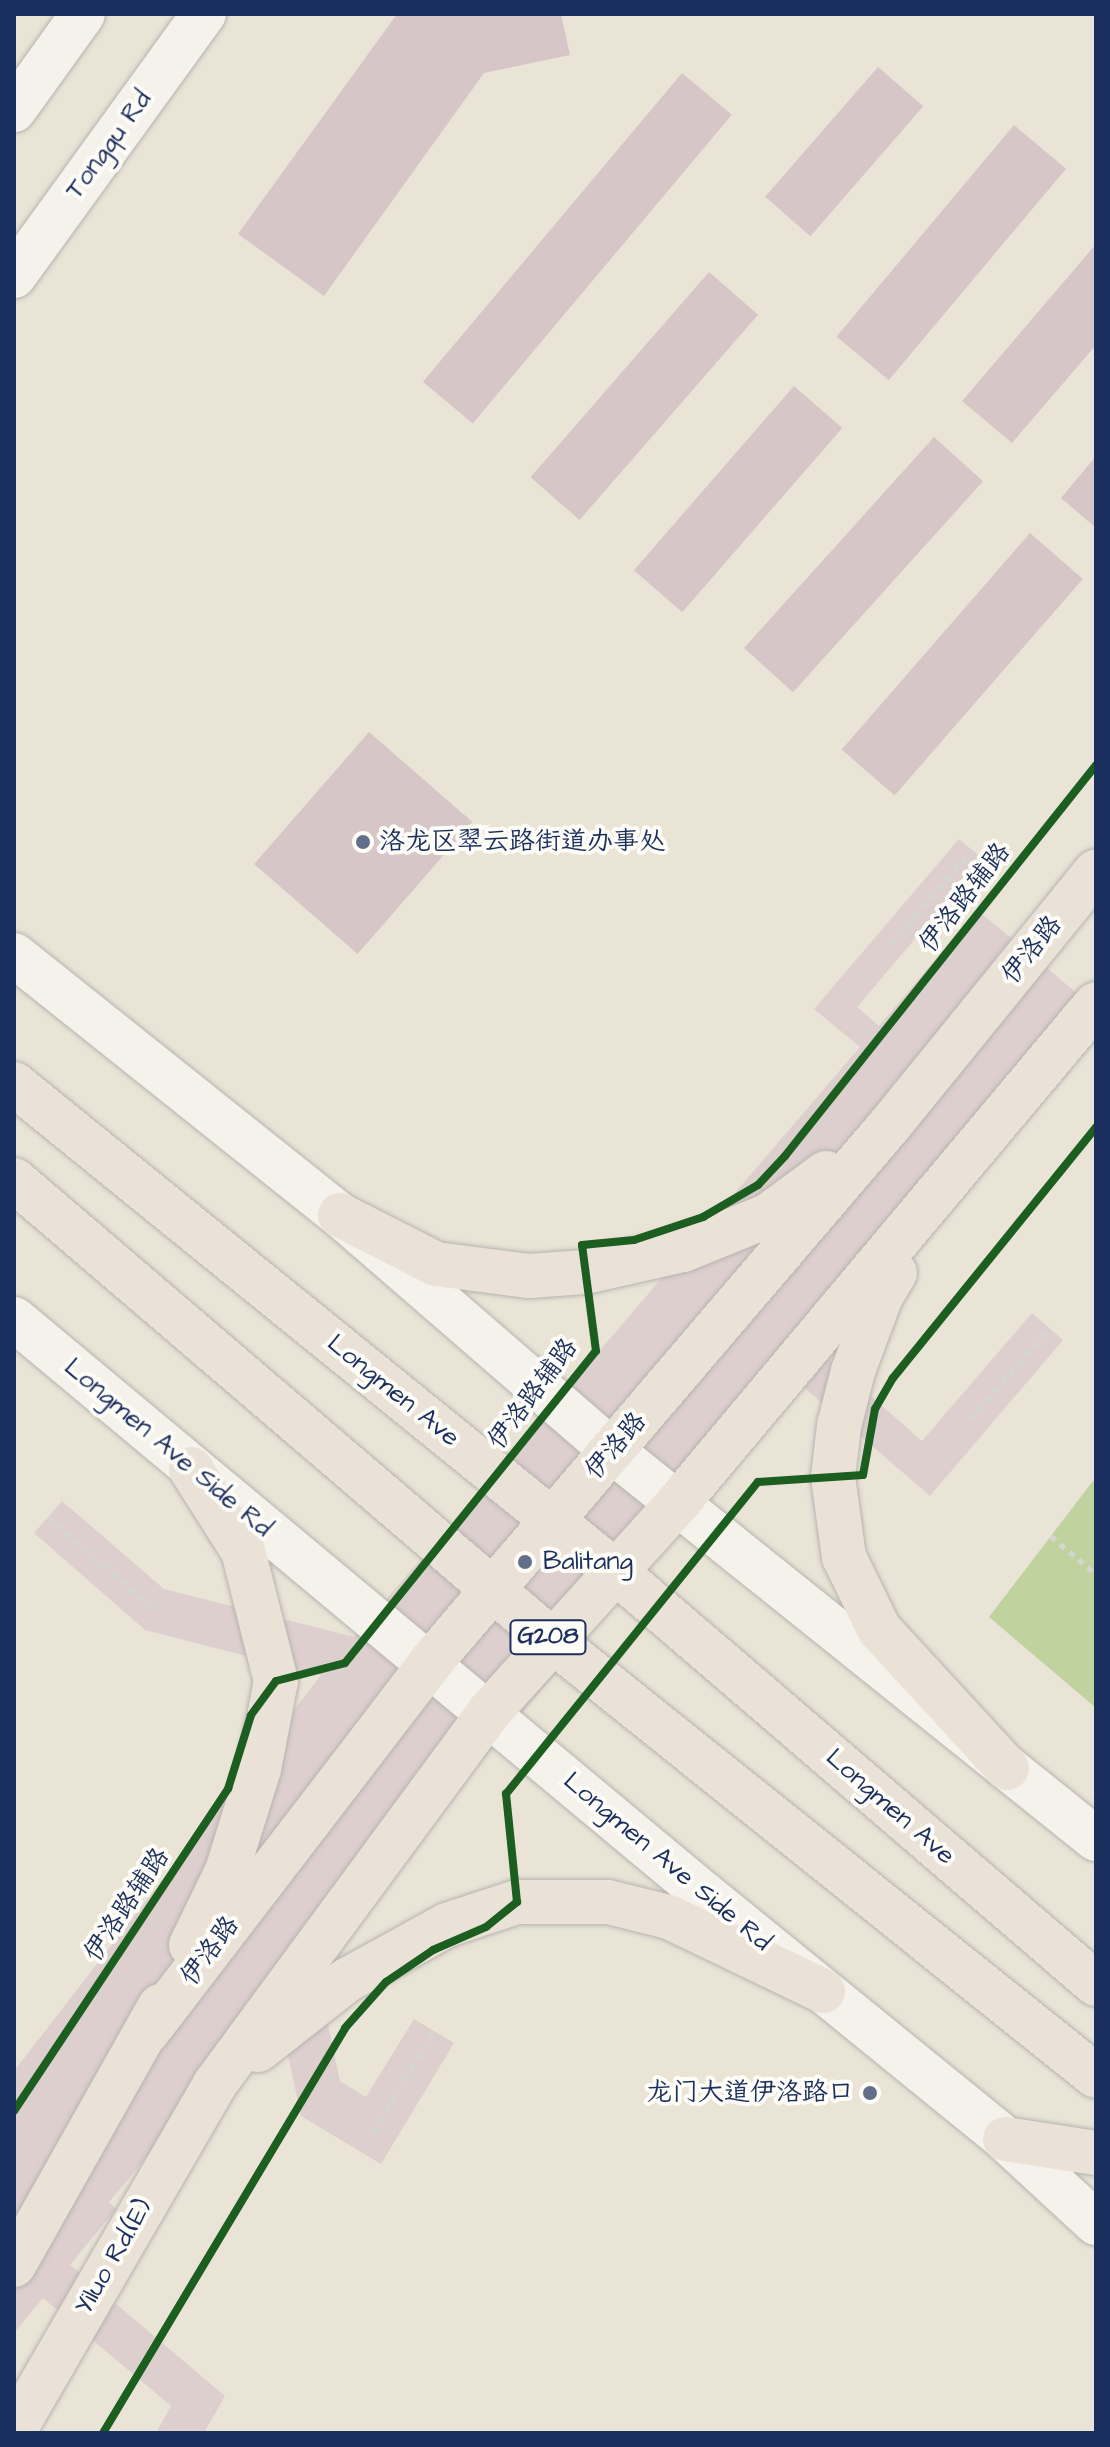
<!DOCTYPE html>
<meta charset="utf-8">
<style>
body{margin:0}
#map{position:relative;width:1110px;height:2447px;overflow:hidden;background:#eae4d7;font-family:"Architects Daughter","LXGW WenKai TC",sans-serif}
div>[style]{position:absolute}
.industrial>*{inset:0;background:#ddcfce}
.green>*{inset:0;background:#c0d29e}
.building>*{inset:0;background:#d6c6c8;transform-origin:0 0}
.path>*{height:5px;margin-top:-2.5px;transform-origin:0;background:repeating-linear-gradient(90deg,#d5d5d4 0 6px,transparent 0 12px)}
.roads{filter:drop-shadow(0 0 2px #b6b4b0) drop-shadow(0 0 2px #b6b4b0)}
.secondary>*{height:44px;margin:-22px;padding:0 22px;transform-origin:22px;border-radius:22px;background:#f5f1eb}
.primary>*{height:44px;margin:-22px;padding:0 22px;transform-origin:22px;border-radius:22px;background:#eae2d6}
.highway>*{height:44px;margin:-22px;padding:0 22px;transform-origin:22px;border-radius:22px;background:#eae2d6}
.cycleway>*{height:8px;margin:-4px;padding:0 4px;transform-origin:4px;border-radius:4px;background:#1b5e20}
.dots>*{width:22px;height:22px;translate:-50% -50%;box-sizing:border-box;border:4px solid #fdfcf7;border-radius:50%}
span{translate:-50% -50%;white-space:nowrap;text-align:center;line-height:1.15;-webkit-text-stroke:8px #fdfcf7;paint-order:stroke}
.shield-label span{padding:2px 6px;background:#fdfcf7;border:2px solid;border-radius:6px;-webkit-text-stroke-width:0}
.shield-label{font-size:24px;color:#1b2f5e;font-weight:700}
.street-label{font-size:26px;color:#1b2f5e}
.poi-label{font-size:26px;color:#1b2f5e}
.left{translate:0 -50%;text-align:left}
.right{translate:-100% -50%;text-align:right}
.frame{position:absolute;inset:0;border:16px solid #1b2f5e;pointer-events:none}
</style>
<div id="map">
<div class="industrial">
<i style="clip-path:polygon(959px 839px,983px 859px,857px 1007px,879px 1026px,977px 910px,1096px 1009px,824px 1355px,922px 1441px,1032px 1313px,1063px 1340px,930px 1496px,800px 1384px,314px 1959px,340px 2081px,366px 2097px,414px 2019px,454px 2043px,381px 2164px,301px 2116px,277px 2003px,109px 2202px,116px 2209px,70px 2265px,225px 2396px,204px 2433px,156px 2433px,171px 2406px,43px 2298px,14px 2333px,14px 2071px,321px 1675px,145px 1630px,34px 1533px,62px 1501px,164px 1589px,354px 1637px,860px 1047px,814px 1009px)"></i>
</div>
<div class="green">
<i style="clip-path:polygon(1096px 1477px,1096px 1708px,989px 1617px)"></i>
</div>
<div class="building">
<i style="clip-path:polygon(397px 14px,561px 14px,570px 55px,484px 73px,324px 296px,238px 234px)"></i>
<i style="left:878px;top:67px;width:60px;height:172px;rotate:41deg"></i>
<i style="left:682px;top:73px;width:65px;height:403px;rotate:40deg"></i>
<i style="left:1014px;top:125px;width:68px;height:276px;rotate:40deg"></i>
<i style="clip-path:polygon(1096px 244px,1096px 345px,1012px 443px,962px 401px)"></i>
<i style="left:709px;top:272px;width:65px;height:272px;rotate:41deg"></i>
<i style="left:794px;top:386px;width:64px;height:244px;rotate:41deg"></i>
<i style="left:934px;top:437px;width:66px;height:284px;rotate:42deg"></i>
<i style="clip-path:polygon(1096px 456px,1096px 528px,1061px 498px)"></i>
<i style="left:1030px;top:533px;width:70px;height:287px;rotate:41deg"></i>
<i style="left:369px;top:732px;width:137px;height:175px;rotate:41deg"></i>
</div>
<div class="path">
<i style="left:892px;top:944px;width:123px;rotate:-49.6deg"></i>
<i style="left:970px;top:1419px;width:121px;rotate:-49deg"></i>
<i style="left:48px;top:1517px;width:140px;rotate:41deg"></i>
<i style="left:1051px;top:1536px;width:59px;rotate:40.2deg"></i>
<i style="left:374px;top:2132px;width:117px;rotate:-59.3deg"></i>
</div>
<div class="roads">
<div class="secondary">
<i style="left:14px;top:110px;width:118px;rotate:-54.3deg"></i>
<i style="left:14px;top:276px;width:324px;rotate:-54.1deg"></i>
<i style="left:14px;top:955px;width:417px;rotate:38.6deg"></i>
<i style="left:340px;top:1215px;width:360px;rotate:40.9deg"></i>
<i style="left:612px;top:1451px;width:620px;rotate:38.72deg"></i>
<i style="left:14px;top:1319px;width:898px;rotate:39.81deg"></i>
<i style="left:704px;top:1894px;width:388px;rotate:39.1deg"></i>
<i style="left:1005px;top:2139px;width:124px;rotate:42.7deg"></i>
</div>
<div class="primary">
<i style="left:340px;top:1215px;width:108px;rotate:27deg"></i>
<i style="left:436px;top:1264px;width:94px;rotate:7.4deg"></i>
<i style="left:529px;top:1276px;width:56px;rotate:-4.1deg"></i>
<i style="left:585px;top:1272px;width:100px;rotate:-12.7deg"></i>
<i style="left:683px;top:1250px;width:93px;rotate:-22.1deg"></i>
<i style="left:769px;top:1215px;width:71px;rotate:-36.4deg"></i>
<i style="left:895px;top:1273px;width:27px;rotate:121deg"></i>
<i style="left:881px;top:1296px;width:80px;rotate:110.5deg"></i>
<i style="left:853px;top:1371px;width:57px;rotate:104.3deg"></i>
<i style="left:839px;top:1426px;width:51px;rotate:96.7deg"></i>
<i style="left:833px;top:1477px;width:81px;rotate:82.2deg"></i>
<i style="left:844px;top:1557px;width:80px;rotate:64.1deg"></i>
<i style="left:879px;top:1629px;width:189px;rotate:47.4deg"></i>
<i style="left:191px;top:1945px;width:82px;rotate:-64.1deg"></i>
<i style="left:227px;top:1871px;width:107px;rotate:-72.6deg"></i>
<i style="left:259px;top:1769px;width:90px;rotate:-79.1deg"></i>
<i style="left:276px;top:1681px;width:134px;rotate:-104.2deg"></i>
<i style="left:243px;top:1551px;width:97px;rotate:-122.4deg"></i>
<i style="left:148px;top:2031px;width:464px;rotate:-52.5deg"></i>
<i style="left:430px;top:1663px;width:706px;rotate:-49.48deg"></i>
<i style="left:889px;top:1126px;width:328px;rotate:-50.9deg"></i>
<i style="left:258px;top:2050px;width:113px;rotate:-38.2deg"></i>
<i style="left:347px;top:1980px;width:114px;rotate:-28.8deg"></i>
<i style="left:447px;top:1925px;width:74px;rotate:-18.2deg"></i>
<i style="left:517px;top:1902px;width:91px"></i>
<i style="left:608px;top:1902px;width:63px;rotate:13.8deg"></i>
<i style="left:669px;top:1917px;width:171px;rotate:25.7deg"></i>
<i style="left:1005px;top:2139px;width:92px;rotate:8.7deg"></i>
<i style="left:14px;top:2265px;width:297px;rotate:-60.6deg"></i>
<i style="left:14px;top:2431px;width:401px;rotate:-59.9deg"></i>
<i style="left:215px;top:2084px;width:462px;rotate:-53.6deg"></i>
<i style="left:489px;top:1712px;width:280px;rotate:-47.9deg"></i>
<i style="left:677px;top:1504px;width:652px;rotate:-50.04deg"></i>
</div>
<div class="highway">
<i style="left:14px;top:1084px;width:775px;rotate:39.03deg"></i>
<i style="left:616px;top:1572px;width:633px;rotate:40.64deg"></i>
<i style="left:14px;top:1180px;width:711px;rotate:40.55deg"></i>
<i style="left:554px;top:1642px;width:694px;rotate:38.69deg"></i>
</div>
</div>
<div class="cycleway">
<i style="left:14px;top:2111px;width:387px;rotate:-56.4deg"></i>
<i style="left:228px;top:1789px;width:77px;rotate:-72.7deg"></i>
<i style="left:251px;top:1715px;width:42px;rotate:-53.7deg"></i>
<i style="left:276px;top:1681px;width:71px;rotate:-14.6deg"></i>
<i style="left:345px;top:1663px;width:400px;rotate:-51.2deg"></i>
<i style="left:596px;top:1351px;width:107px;rotate:-97.5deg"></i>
<i style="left:582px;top:1245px;width:52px;rotate:-5.5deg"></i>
<i style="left:634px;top:1240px;width:73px;rotate:-18.4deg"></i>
<i style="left:703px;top:1217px;width:64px;rotate:-30.2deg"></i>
<i style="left:758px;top:1185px;width:40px;rotate:-47deg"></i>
<i style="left:785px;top:1156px;width:500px;rotate:-51.5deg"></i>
<i style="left:103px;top:2433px;width:472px;rotate:-59.1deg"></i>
<i style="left:345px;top:2028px;width:62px;rotate:-48.3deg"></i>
<i style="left:386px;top:1982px;width:57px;rotate:-34.2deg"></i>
<i style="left:433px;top:1950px;width:58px;rotate:-23.5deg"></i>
<i style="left:486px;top:1927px;width:40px;rotate:-39deg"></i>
<i style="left:517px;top:1902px;width:109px;rotate:-95.8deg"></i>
<i style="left:506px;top:1794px;width:401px;rotate:-51.1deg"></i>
<i style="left:758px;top:1482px;width:105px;rotate:-3.8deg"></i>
<i style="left:863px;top:1475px;width:67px;rotate:-79.7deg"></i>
<i style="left:875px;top:1409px;width:36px;rotate:-60deg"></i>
<i style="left:893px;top:1378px;width:323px;rotate:-51deg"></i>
</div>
<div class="dots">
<i style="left:363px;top:842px;background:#636e88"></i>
<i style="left:525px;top:1562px;background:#636e88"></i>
<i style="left:870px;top:2093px;background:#636e88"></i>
</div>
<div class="shield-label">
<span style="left:548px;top:1637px">G208</span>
</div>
<div class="street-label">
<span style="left:109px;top:145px;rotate:-54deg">Tongqu Rd</span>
<span style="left:965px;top:898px;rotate:-52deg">伊洛路辅路</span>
<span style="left:1032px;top:950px;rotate:-51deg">伊洛路</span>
<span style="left:393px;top:1391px;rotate:39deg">Longmen Ave</span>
<span style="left:533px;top:1394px;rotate:-53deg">伊洛路辅路</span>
<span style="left:616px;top:1446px;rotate:-49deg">伊洛路</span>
<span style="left:168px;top:1448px;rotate:40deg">Longmen Ave Side Rd</span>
<span style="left:890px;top:1807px;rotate:41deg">Longmen Ave</span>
<span style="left:667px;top:1862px;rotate:40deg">Longmen Ave Side Rd</span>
<span style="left:127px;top:1905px;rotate:-56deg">伊洛路辅路</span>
<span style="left:210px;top:1951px;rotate:-53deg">伊洛路</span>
<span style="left:114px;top:2257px;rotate:-60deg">Yiluo Rd.(E)</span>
</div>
<div class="poi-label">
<span class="left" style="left:379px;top:842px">洛龙区翠云路街道办事处</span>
<span class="left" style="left:543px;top:1562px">Balitang</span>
<span class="right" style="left:854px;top:2093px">龙门大道伊洛路口</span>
</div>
<div class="frame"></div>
</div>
